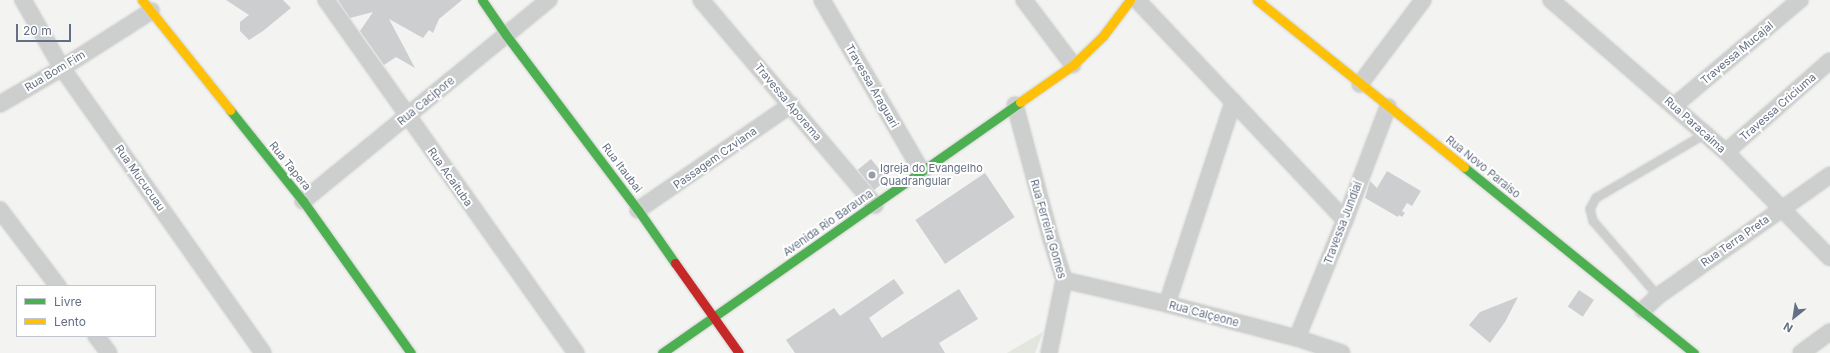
<!DOCTYPE html>
<meta charset="utf-8">
<style>
body{margin:0}
#map{position:relative;width:1830px;height:353px;overflow:hidden;background:#f3f3f1;font-family:Inter,sans-serif}
div>[style]{position:absolute}
.green>*{inset:0;background:#e2e6df}
.building>*{inset:0;background:#cdcecf;transform-origin:0 0}
.roads{filter:drop-shadow(0 0 1px #cfd0d0) drop-shadow(0 0 1px #cfd0d0)}
.lane>*{height:8px;margin:-4px;padding:0 4px;transform-origin:4px;border-radius:4px;background:#cdcece}
.street>*{height:16px;margin:-8px;padding:0 8px;transform-origin:8px;border-radius:8px;background:#cdcece}
.fast>*{height:9px;margin:-4.5px;padding:0 4.5px;transform-origin:4.5px;border-radius:4.5px;background:#4caf50}
.slow>*{height:9px;margin:-4.5px;padding:0 4.5px;transform-origin:4.5px;border-radius:4.5px;background:#ffc107}
.jam>*{height:9px;margin:-4.5px;padding:0 4.5px;transform-origin:4.5px;border-radius:4.5px;background:#c62828}
.dots>*{width:11px;height:11px;translate:-50% -50%;box-sizing:border-box;border:2px solid #fff;border-radius:50%}
span{translate:-50% -50%;white-space:nowrap;text-align:center;line-height:1.15;-webkit-text-stroke:4px #fff;paint-order:stroke}
.street-label{font-size:11px;color:#636f82}
.poi-label{font-size:11px;color:#636f82}
.left{translate:0 -50%;text-align:left}
.legend{position:absolute;left:16px;top:285px;width:140px;height:52px;box-sizing:border-box;background:#fff;border:1px solid #c1c5cd;margin:0;padding:5px 7px;list-style:none;font-size:12px;color:#636f82}
.legend li{display:flex;align-items:center;gap:8px;height:20px}
.legend b{width:20px;border:1px solid #c1c5cd}
.north{position:absolute;left:1774px;top:297px;width:40px;height:40px;-webkit-text-stroke:3px #fff;paint-order:stroke;rotate:210deg;font-size:11px;font-weight:700;line-height:16px;text-align:center;color:#636f82}
.north::after{content:'';display:block;margin:auto;width:14px;height:18px;background:#636f82;clip-path:polygon(50% 0,100% 100%,50% 72%,0 100%)}
.scale{position:absolute;left:16px;top:24px;width:55px;height:18px;box-sizing:border-box;border:2px solid #636f82;border-top:0;padding-left:5px;font-size:12px;line-height:14px;white-space:nowrap;color:#636f82;-webkit-text-stroke:3px #fff;paint-order:stroke}
</style>
<div id="map">
<div class="green">
<i style="clip-path:polygon(1043px 332px,1035px 353px,1007px 353px)"></i>
</div>
<div class="building">
<i style="clip-path:polygon(226px 0,283px 0,291px 8px,263px 31px,249px 40px,240px 31px,240px 22px,249px 15px)"></i>
<i style="clip-path:polygon(338px 0,462px 0,439px 19px,433px 33px,429px 30px,423px 38px,389px 19px,415px 68px,396px 57px,384px 65px,360px 31px,373px 12px,350px 18px)"></i>
<i style="left:871px;top:159px;width:26px;height:17px;rotate:51deg"></i>
<i style="clip-path:polygon(1387px 171px,1421px 191px,1412px 206px,1407px 203px,1402px 211px,1405px 213px,1402px 217px,1399px 215px,1398px 217px,1365px 198px,1370px 181px,1377px 188px)"></i>
<i style="left:985px;top:173px;width:53px;height:84px;rotate:56deg"></i>
<i style="clip-path:polygon(894px 279px,904px 293px,869px 318px,882px 338px,959px 289px,978px 319px,939px 343px,945px 353px,795px 353px,786px 340px,834px 308px,840px 316px)"></i>
<i style="left:1579px;top:290px;width:18px;height:20px;rotate:34deg"></i>
<i style="clip-path:polygon(1518px 297px,1505px 322px,1490px 343px,1469px 325px,1480px 312px)"></i>
</div>
<div class="roads">
<div class="lane">
<i style="left:1658px;top:296px;width:99px;rotate:-130.9deg"></i>
<i style="left:1593px;top:221px;width:12px;rotate:-104deg"></i>
<i style="left:1590px;top:209px;width:13px;rotate:-61deg"></i>
<i style="left:1596px;top:198px;width:126px;rotate:-30.4deg"></i>
</div>
<div class="street">
<i style="left:23px;top:0;width:78px;rotate:60.2deg"></i>
<i style="left:62px;top:68px;width:349px;rotate:54.8deg"></i>
<i style="left:326px;top:0;width:433px;rotate:54.7deg"></i>
<i style="left:701px;top:0;width:269px;rotate:49.7deg"></i>
<i style="left:822px;top:0;width:199px;rotate:59.8deg"></i>
<i style="left:1024px;top:0;width:81px;rotate:53deg"></i>
<i style="left:1137px;top:0;width:303px;rotate:46.6deg"></i>
<i style="left:1551px;top:0;width:232px;rotate:41deg"></i>
<i style="left:1726px;top:152px;width:148px;rotate:45.5deg"></i>
<i style="left:1360px;top:84px;width:105px;rotate:-53.1deg"></i>
<i style="left:0;top:104px;width:72px;rotate:-30.1deg"></i>
<i style="left:62px;top:68px;width:106px;rotate:-32.6deg"></i>
<i style="left:1015px;top:105px;width:139px;rotate:75deg"></i>
<i style="left:1051px;top:239px;width:43px;rotate:72.4deg"></i>
<i style="left:1064px;top:280px;width:75px;rotate:101.6deg"></i>
<i style="left:1674px;top:106px;width:165px;rotate:-40.1deg"></i>
<i style="left:1726px;top:152px;width:138px;rotate:-41.2deg"></i>
<i style="left:303px;top:201px;width:318px;rotate:-39.3deg"></i>
<i style="left:0;top:210px;width:96px;rotate:52.7deg"></i>
<i style="left:638px;top:210px;width:186px;rotate:-34.5deg"></i>
<i style="left:1064px;top:280px;width:106px;rotate:13.1deg"></i>
<i style="left:1167px;top:304px;width:134px;rotate:14.7deg"></i>
<i style="left:1297px;top:338px;width:47px;rotate:18.4deg"></i>
<i style="left:1167px;top:304px;width:213px;rotate:-71.9deg"></i>
<i style="left:1643px;top:310px;width:21px;rotate:-43deg"></i>
<i style="left:1658px;top:296px;width:210px;rotate:-35.1deg"></i>
<i style="left:96px;top:336px;width:21px;rotate:53deg"></i>
<i style="left:1297px;top:338px;width:127px;rotate:-67.9deg"></i>
<i style="left:1345px;top:220px;width:121px;rotate:-69.2deg"></i>
<i style="left:1801px;top:353px;width:36px;rotate:-36deg"></i>
</div>
<div class="fast">
<i style="left:482px;top:0;width:42px;rotate:55.6deg"></i>
<i style="left:506px;top:35px;width:219px;rotate:53deg"></i>
<i style="left:638px;top:210px;width:65px;rotate:55.1deg"></i>
<i style="left:230px;top:110px;width:117px;rotate:51.3deg"></i>
<i style="left:303px;top:201px;width:186px;rotate:54.6deg"></i>
<i style="left:1464px;top:167px;width:296px;rotate:39deg"></i>
<i style="left:662px;top:353px;width:437px;rotate:-35deg"></i>
</div>
<div class="slow">
<i style="left:142px;top:0;width:141px;rotate:51.3deg"></i>
<i style="left:1257px;top:0;width:266px;rotate:38.9deg"></i>
<i style="left:1020px;top:102px;width:65px;rotate:-34.9deg"></i>
<i style="left:1073px;top:65px;width:42px;rotate:-44deg"></i>
<i style="left:1103px;top:36px;width:45px;rotate:-53.1deg"></i>
</div>
<div class="jam">
<i style="left:675px;top:263px;width:110px;rotate:54.6deg"></i>
</div>
</div>
<div class="dots">
<i style="left:872px;top:175px;background:#959da9"></i>
</div>
<div class="street-label">
<span style="left:1737px;top:53px;rotate:-40deg">Travessa Mucajal</span>
<span style="left:55px;top:71px;rotate:-31deg">Rua Bom Fim</span>
<span style="left:872px;top:86px;rotate:60deg">Travessa Araguari</span>
<span style="left:426px;top:101px;rotate:-39deg">Rua Cacipore</span>
<span style="left:788px;top:102px;rotate:50deg">Travessa Aporema</span>
<span style="left:1778px;top:107px;rotate:-41deg">Travessa Criciuma</span>
<span style="left:1695px;top:125px;rotate:42deg">Rua Paracaima</span>
<span style="left:715px;top:158px;rotate:-35deg">Passagem Czviana</span>
<span style="left:290px;top:166px;rotate:51deg">Rua Tapera</span>
<span style="left:1483px;top:167px;rotate:39deg">Rua Novo Paraiso</span>
<span style="left:622px;top:168px;rotate:53deg">Rua Itaubai</span>
<span style="left:450px;top:177px;rotate:55deg">Rua Acaituba</span>
<span style="left:140px;top:178px;rotate:55deg">Rua Mucucuau</span>
<span style="left:828px;top:223px;rotate:-35deg">Avenida Rio Barauna</span>
<span style="left:1343px;top:223px;rotate:-69deg">Travessa Jundiaí</span>
<span style="left:1048px;top:229px;rotate:74deg">Rua Ferreira Gomes</span>
<span style="left:1735px;top:241px;rotate:-35deg">Rua Terra Preta</span>
<span style="left:1204px;top:314px;rotate:15deg">Rua Calçeone</span>
</div>
<div class="poi-label">
<span class="left" style="left:880px;top:175px">Igreja do Evangelho<br>Quadrangular</span>
</div>
<ul class="legend">
<li><b style="height:5px;background:#4caf50"></b>Livre</li>
<li><b style="height:5px;background:#ffc107"></b>Lento</li>
</ul>
<div class="north">N</div>
<div class="scale">20 m</div>
</div>
